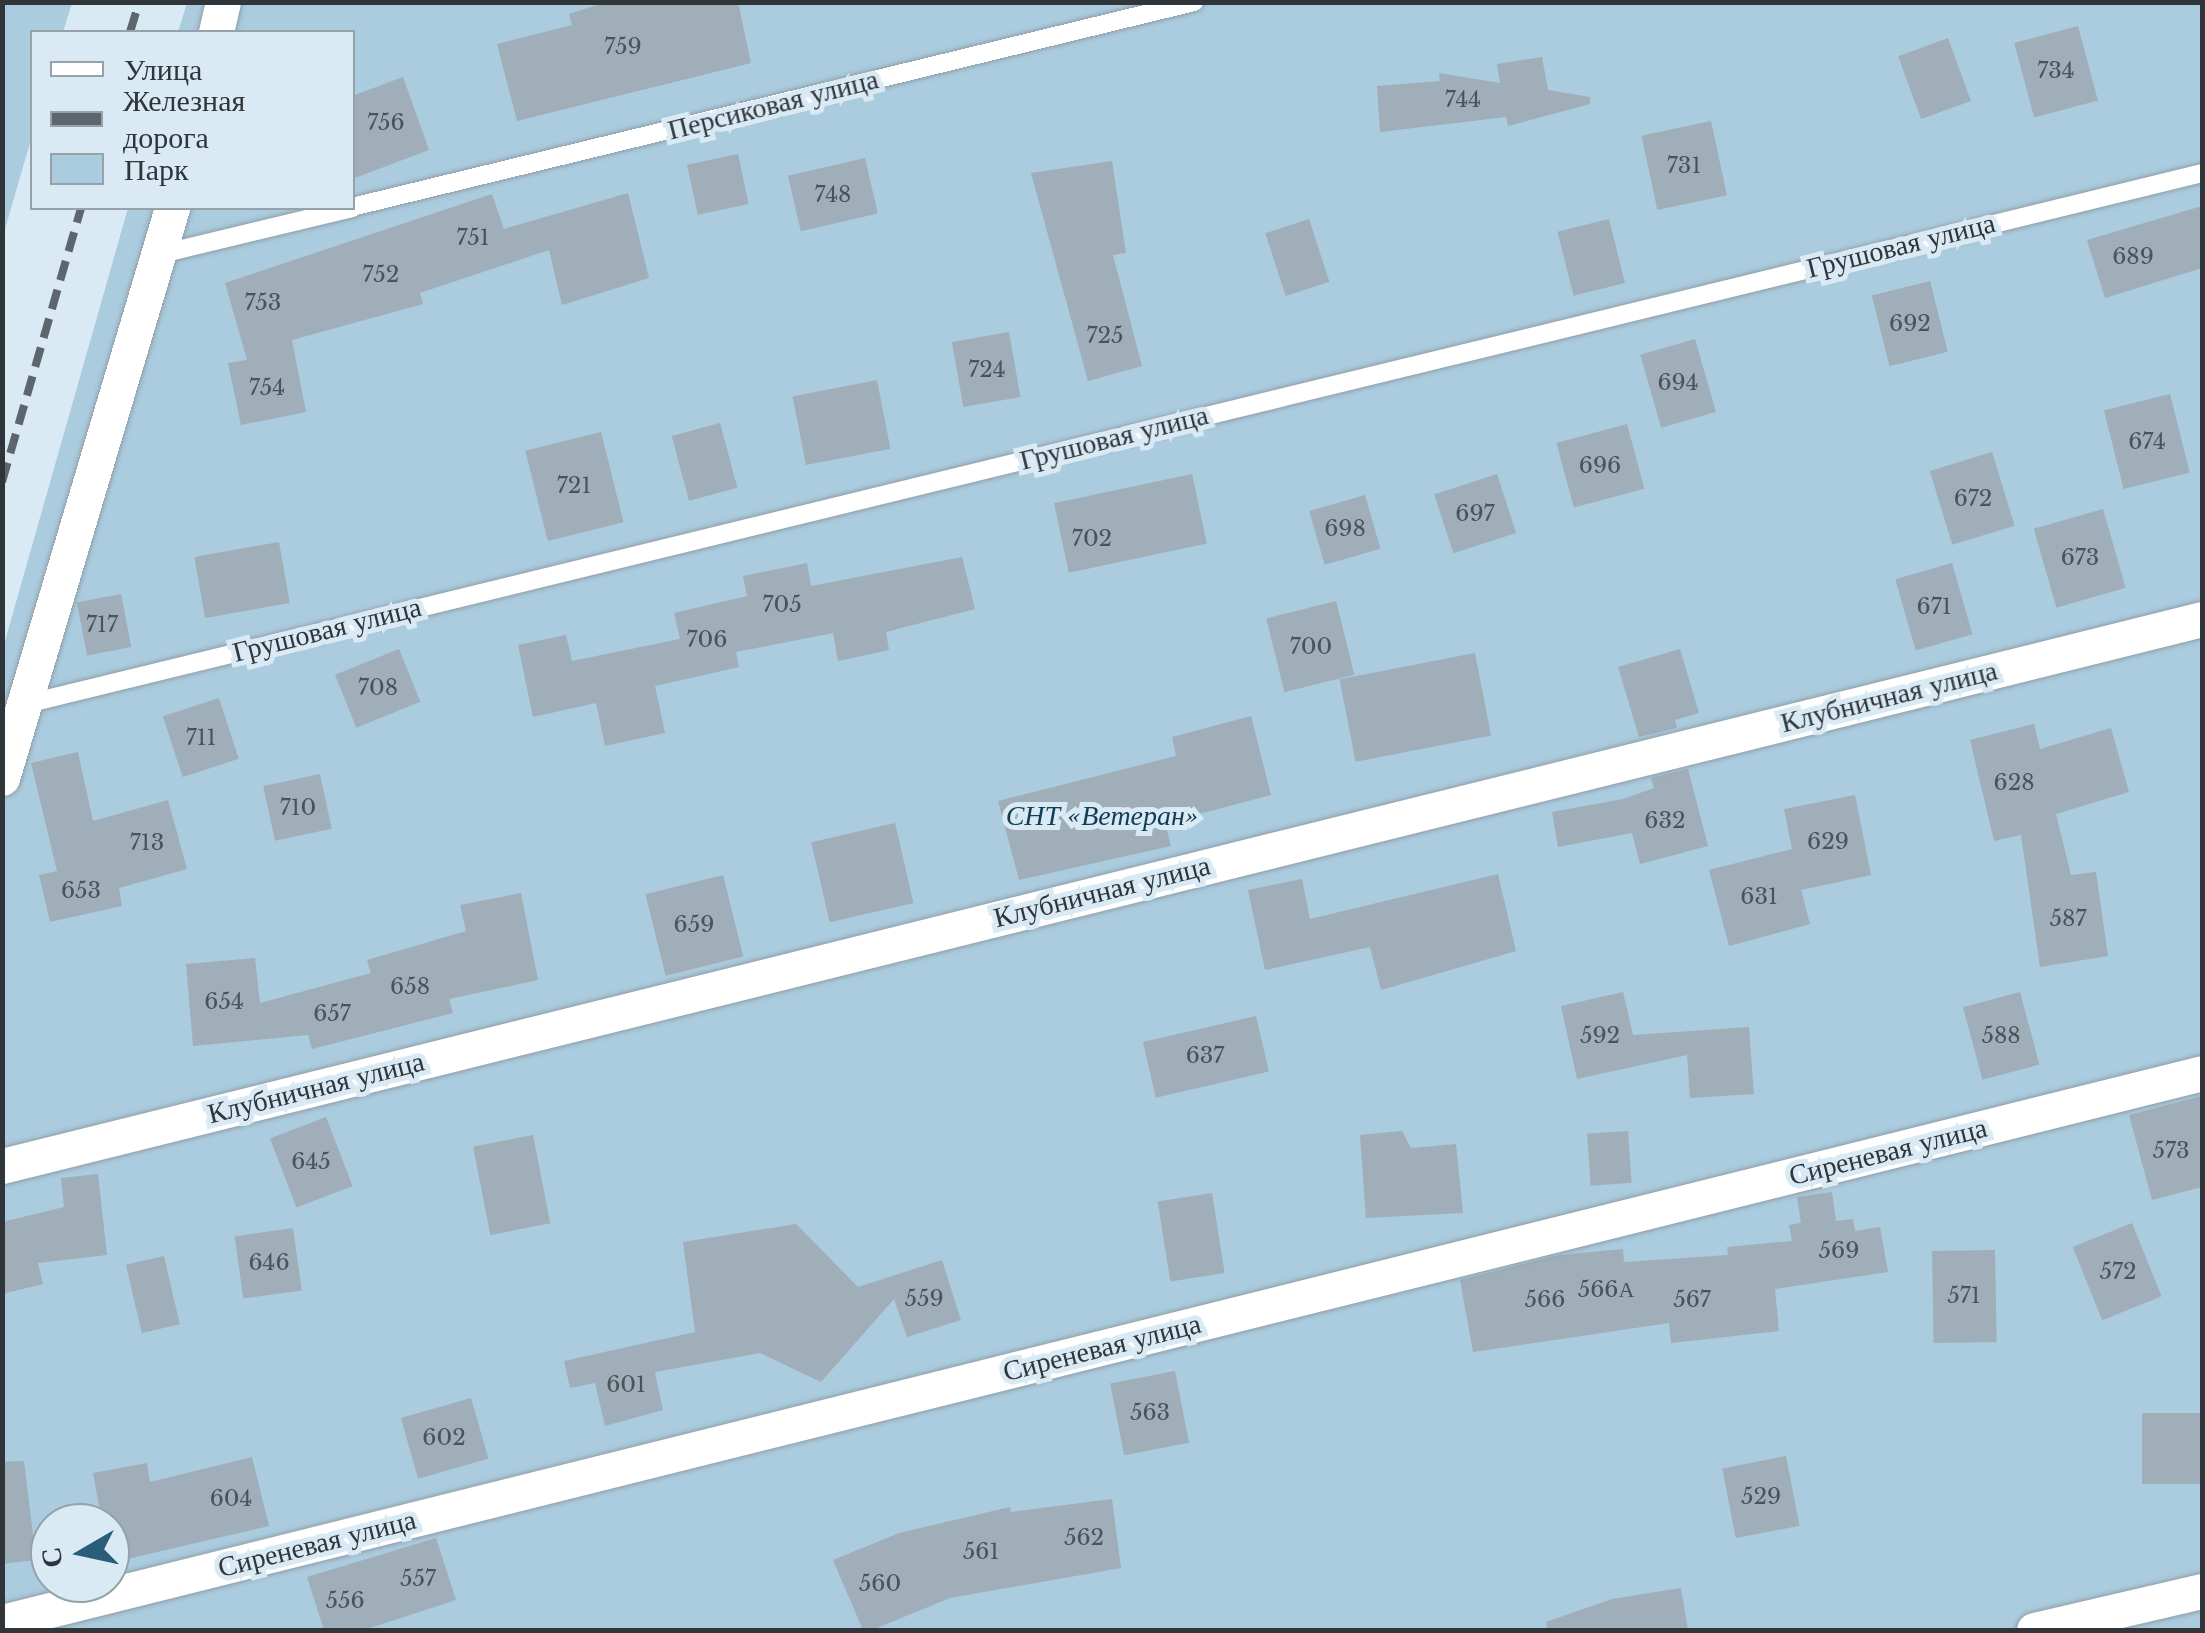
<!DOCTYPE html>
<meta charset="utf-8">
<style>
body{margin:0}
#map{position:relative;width:2205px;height:1633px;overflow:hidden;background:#daeaf4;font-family:"Libre Baskerville",serif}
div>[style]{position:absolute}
.green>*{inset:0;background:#abcbdf}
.building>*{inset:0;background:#9faeb8;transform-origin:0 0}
.roads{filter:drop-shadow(0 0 2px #8f9ea7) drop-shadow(0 0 2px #8f9ea7)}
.lane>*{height:18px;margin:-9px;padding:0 9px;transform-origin:9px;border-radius:9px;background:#fff}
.street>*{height:35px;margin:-17.5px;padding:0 17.5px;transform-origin:17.5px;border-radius:17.5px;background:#fff}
.rail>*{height:8px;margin-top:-4px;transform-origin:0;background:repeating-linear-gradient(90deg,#5d666c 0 20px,transparent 0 30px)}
span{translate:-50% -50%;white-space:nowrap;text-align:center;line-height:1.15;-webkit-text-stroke:10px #daeaf4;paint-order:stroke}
.number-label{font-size:22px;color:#4b5359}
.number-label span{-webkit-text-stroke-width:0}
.street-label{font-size:28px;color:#2f3539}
.park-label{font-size:28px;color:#113d55;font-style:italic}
.frame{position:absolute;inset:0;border:5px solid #2f3539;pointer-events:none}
.legend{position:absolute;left:30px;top:30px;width:325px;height:180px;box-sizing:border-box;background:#daeaf4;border:2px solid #96a2a9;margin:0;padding:12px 18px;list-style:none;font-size:30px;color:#2f3539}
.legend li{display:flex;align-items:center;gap:20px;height:50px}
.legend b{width:50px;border:2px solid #96a2a9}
.north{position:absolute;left:30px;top:1503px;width:100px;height:100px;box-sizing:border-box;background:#daeaf4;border:2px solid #96a2a9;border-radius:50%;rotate:261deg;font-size:28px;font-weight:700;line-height:40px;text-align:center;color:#2f3539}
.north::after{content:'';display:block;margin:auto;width:35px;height:45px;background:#2a5d7a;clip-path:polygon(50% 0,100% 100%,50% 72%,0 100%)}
</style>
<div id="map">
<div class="green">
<i style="clip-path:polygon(3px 2px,72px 3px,63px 32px,32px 32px,32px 136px,3px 236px)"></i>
<i style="clip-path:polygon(evenodd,187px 3px,2202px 3px,2202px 1630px,3px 1630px,3px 648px,128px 208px,352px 208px,352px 32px,178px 32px,187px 3px,50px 1523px,110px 1523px,110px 1583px,50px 1583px,50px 1523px)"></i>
</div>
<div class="building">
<i style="clip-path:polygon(606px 2px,738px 2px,751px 63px,517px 121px,497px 44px,572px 25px,569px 14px)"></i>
<i style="left:2078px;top:26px;width:77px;height:66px;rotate:75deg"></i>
<i style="left:1948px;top:38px;width:67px;height:53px;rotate:70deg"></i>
<i style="clip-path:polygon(1542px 57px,1548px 90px,1590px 97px,1590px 104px,1508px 126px,1506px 117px,1380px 132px,1377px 86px,1440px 81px,1439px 73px,1500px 83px,1497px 64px)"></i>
<i style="clip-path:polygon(403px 77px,429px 150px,352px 179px,352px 96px)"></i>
<i style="left:1711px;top:121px;width:76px;height:71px;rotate:78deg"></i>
<i style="left:738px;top:154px;width:51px;height:52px;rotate:78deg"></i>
<i style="left:865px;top:158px;width:57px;height:79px;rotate:77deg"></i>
<i style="clip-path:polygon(1112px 161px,1126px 253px,1113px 255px,1142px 366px,1088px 381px,1031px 173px)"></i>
<i style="clip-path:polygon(628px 193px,649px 278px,562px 305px,549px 250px,420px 293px,423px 304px,292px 340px,306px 412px,241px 425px,228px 363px,247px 360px,225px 283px,492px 194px,504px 229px)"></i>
<i style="clip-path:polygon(2202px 206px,2202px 268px,2105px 298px,2087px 240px)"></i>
<i style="left:1309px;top:219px;width:66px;height:46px;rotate:72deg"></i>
<i style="left:1609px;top:219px;width:66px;height:53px;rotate:76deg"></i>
<i style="left:1930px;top:281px;width:73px;height:60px;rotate:76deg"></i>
<i style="left:1009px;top:332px;width:66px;height:58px;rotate:80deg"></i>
<i style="left:1695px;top:339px;width:76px;height:57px;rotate:74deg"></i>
<i style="left:877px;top:380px;width:70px;height:86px;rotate:79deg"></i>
<i style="left:2170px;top:394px;width:81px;height:68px;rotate:76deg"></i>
<i style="left:720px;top:423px;width:67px;height:50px;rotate:75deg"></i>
<i style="left:1627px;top:424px;width:67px;height:73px;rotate:75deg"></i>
<i style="left:601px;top:432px;width:93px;height:78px;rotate:76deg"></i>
<i style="left:1992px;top:452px;width:77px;height:65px;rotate:73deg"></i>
<i style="left:1192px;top:474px;width:71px;height:141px;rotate:78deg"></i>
<i style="left:1497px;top:474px;width:62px;height:66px;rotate:72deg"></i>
<i style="left:1365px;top:495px;width:56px;height:58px;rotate:74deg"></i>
<i style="left:2103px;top:509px;width:82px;height:72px;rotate:74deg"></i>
<i style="left:279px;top:542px;width:62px;height:86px;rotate:80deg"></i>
<i style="clip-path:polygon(962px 557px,975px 609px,886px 632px,889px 650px,838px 661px,833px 633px,736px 652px,739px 667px,655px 686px,665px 733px,605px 746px,596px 703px,533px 717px,518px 645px,566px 635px,572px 661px,680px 639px,674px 613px,747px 596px,743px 576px,807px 563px,811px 586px)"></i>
<i style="left:1952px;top:563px;width:74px;height:59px;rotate:74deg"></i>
<i style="left:121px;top:594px;width:54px;height:45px;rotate:79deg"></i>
<i style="left:1336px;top:601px;width:76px;height:72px;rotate:76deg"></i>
<i style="left:399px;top:649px;width:57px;height:69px;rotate:68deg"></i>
<i style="clip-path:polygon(1680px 649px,1699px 713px,1675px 720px,1677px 728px,1639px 737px,1618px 667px)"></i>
<i style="left:1475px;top:653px;width:84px;height:138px;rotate:79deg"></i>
<i style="left:219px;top:698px;width:64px;height:59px;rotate:72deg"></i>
<i style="clip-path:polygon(1251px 716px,1271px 795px,1165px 823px,1171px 846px,1019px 880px,998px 801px,1176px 756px,1172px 737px)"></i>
<i style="clip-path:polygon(2034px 724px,2040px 749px,2111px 728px,2129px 792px,2056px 814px,2071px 875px,2096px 872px,2108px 956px,2040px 967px,2021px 835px,1994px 841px,1970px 740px)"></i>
<i style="clip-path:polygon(78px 752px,93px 821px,168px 800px,187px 869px,119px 888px,122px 906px,50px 922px,39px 875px,57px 871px,31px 763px)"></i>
<i style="clip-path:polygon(1688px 769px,1708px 846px,1640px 864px,1632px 833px,1558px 847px,1552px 812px,1623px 799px,1654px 788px,1651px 778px)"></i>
<i style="left:320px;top:774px;width:56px;height:58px;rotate:78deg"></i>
<i style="clip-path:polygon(1855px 795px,1871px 875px,1801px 890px,1810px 924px,1729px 946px,1709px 870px,1792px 849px,1784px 809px)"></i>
<i style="left:895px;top:823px;width:82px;height:86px;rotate:77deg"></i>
<i style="clip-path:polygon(1498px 874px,1516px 951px,1381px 990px,1370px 947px,1265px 970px,1248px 890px,1302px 879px,1310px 919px)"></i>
<i style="left:723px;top:875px;width:84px;height:80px;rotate:76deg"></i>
<i style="clip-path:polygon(521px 893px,538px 980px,449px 999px,453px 1013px,312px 1049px,308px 1035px,193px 1046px,186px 964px,255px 958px,260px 1003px,371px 973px,367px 960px,466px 931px,460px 905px)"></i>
<i style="clip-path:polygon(1623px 992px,1633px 1035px,1749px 1027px,1754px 1094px,1690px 1098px,1687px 1055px,1577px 1079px,1561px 1006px)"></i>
<i style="left:2020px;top:992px;width:75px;height:59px;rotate:75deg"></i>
<i style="left:1256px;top:1016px;width:57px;height:116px;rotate:77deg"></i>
<i style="clip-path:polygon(2202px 1096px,2202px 1187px,2152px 1200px,2129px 1115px)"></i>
<i style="left:326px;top:1117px;width:74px;height:60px;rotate:69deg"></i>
<i style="clip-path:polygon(1402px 1131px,1411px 1148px,1456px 1144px,1463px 1213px,1366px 1218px,1360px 1135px)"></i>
<i style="left:1628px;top:1131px;width:52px;height:41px;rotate:86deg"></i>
<i style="left:533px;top:1135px;width:90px;height:61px;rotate:79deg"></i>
<i style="clip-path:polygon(98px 1174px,107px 1255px,38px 1263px,43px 1284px,2px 1294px,2px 1222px,64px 1207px,61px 1178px)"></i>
<i style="clip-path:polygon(1832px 1192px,1836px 1221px,1853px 1219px,1855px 1231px,1880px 1227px,1888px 1272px,1775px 1289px,1779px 1331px,1671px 1343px,1669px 1323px,1473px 1352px,1460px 1280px,1559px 1255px,1623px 1249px,1624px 1262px,1728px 1255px,1727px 1247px,1792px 1241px,1789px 1225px,1801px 1223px,1797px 1197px)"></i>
<i style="left:1212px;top:1193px;width:81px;height:55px;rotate:81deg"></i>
<i style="left:2132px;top:1223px;width:79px;height:64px;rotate:68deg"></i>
<i style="clip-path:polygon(796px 1224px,858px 1287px,942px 1260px,961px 1320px,907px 1337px,894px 1299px,821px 1382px,760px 1353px,655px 1372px,663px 1410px,605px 1426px,595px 1383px,570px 1388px,564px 1361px,695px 1332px,683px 1242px)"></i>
<i style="left:293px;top:1228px;width:63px;height:59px;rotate:82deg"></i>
<i style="left:1995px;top:1250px;width:92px;height:63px;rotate:89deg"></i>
<i style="left:164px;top:1256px;width:70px;height:39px;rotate:77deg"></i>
<i style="left:1175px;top:1371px;width:73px;height:66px;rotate:79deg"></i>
<i style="left:471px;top:1398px;width:63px;height:73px;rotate:74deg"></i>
<i style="left:2202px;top:1413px;width:71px;height:60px;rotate:90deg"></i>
<i style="left:1786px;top:1456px;width:71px;height:65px;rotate:79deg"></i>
<i style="clip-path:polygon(252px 1457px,269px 1526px,110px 1563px,110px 1523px,102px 1523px,93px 1473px,147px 1463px,150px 1482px)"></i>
<i style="clip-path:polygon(24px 1461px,36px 1560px,2px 1564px,2px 1462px)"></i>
<i style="clip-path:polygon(1112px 1499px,1121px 1568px,950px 1598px,872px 1630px,863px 1630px,833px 1560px,899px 1533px,1010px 1507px,1011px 1512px)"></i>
<i style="clip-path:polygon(436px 1538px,456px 1600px,364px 1630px,324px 1630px,307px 1577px)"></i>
<i style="clip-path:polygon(1681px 1588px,1688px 1630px,1547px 1630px,1546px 1622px,1612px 1599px)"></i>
</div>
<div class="roads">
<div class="lane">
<i style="left:352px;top:207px;width:867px;rotate:-13.68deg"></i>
<i style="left:161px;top:254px;width:196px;rotate:-13.5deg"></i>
<i style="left:26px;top:704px;width:2240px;rotate:-13.71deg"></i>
</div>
<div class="street">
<i style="left:216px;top:32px;width:31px;rotate:-77deg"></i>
<i style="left:2px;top:778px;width:595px;rotate:-73.39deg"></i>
<i style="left:2px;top:1166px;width:2267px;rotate:-13.96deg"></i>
<i style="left:2px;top:1622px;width:2267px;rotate:-14.01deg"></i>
<i style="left:2034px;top:1630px;width:172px;rotate:-13.1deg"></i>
</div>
</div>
<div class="rail">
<i style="left:130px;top:32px;width:31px;rotate:-73deg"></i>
<i style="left:2px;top:482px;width:285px;rotate:-73.9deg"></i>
</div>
<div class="number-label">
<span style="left:623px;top:47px">759</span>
<span style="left:2056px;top:71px">734</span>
<span style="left:1463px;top:100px">744</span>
<span style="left:386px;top:123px">756</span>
<span style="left:1684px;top:166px">731</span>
<span style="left:833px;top:195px">748</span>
<span style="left:473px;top:238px">751</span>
<span style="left:2133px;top:257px">689</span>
<span style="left:381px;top:275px">752</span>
<span style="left:263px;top:303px">753</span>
<span style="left:1910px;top:324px">692</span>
<span style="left:1105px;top:336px">725</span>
<span style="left:987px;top:370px">724</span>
<span style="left:1678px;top:383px">694</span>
<span style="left:267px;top:388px">754</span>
<span style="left:2147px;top:442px">674</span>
<span style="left:1600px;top:466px">696</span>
<span style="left:574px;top:486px">721</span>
<span style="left:1973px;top:499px">672</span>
<span style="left:1475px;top:514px">697</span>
<span style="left:1345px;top:529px">698</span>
<span style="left:1092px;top:539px">702</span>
<span style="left:2080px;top:558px">673</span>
<span style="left:782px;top:605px">705</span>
<span style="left:1934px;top:607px">671</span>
<span style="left:102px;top:625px">717</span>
<span style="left:707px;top:640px">706</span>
<span style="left:1311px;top:647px">700</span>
<span style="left:378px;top:688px">708</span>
<span style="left:201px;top:738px">711</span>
<span style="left:2014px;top:783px">628</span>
<span style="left:298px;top:808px">710</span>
<span style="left:1665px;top:821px">632</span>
<span style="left:1828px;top:842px">629</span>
<span style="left:147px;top:843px">713</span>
<span style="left:81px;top:891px">653</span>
<span style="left:1759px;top:897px">631</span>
<span style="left:2068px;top:919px">587</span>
<span style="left:694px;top:925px">659</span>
<span style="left:410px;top:987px">658</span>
<span style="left:224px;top:1002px">654</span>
<span style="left:332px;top:1014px">657</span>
<span style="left:1600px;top:1036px">592</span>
<span style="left:2001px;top:1036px">588</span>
<span style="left:1205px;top:1056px">637</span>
<span style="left:2171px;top:1151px">573</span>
<span style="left:311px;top:1162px">645</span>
<span style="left:1839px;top:1251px">569</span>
<span style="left:269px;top:1263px">646</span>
<span style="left:2118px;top:1272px">572</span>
<span style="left:1606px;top:1290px">566А</span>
<span style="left:1964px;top:1296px">571</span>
<span style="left:924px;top:1299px">559</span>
<span style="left:1545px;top:1300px">566</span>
<span style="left:1692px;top:1300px">567</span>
<span style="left:626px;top:1385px">601</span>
<span style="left:1150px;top:1413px">563</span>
<span style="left:444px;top:1438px">602</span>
<span style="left:1761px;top:1497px">529</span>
<span style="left:231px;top:1499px">604</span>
<span style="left:1084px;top:1538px">562</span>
<span style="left:981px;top:1552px">561</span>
<span style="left:418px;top:1579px">557</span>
<span style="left:880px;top:1584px">560</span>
<span style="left:345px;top:1601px">556</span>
</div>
<div class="street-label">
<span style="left:773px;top:105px;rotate:-14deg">Персиковая улица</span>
<span style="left:1901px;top:246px;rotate:-14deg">Грушовая улица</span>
<span style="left:1114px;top:438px;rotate:-14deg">Грушовая улица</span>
<span style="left:327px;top:630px;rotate:-14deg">Грушовая улица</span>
<span style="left:1889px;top:697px;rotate:-14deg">Клубничная улица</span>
<span style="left:1102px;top:892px;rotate:-14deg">Клубничная улица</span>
<span style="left:316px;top:1088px;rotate:-14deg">Клубничная улица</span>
<span style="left:1888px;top:1152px;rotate:-14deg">Сиреневая улица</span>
<span style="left:1102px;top:1348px;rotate:-14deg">Сиреневая улица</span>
<span style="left:317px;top:1544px;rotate:-14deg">Сиреневая улица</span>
</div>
<div class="park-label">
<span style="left:1102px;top:816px">СНТ «Ветеран»</span>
</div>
<div class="frame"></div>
<ul class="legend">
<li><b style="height:12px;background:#fff"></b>Улица</li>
<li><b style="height:12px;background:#5d666c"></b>Железная дорога</li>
<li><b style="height:28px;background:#abcbdf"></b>Парк</li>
</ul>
<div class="north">С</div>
</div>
